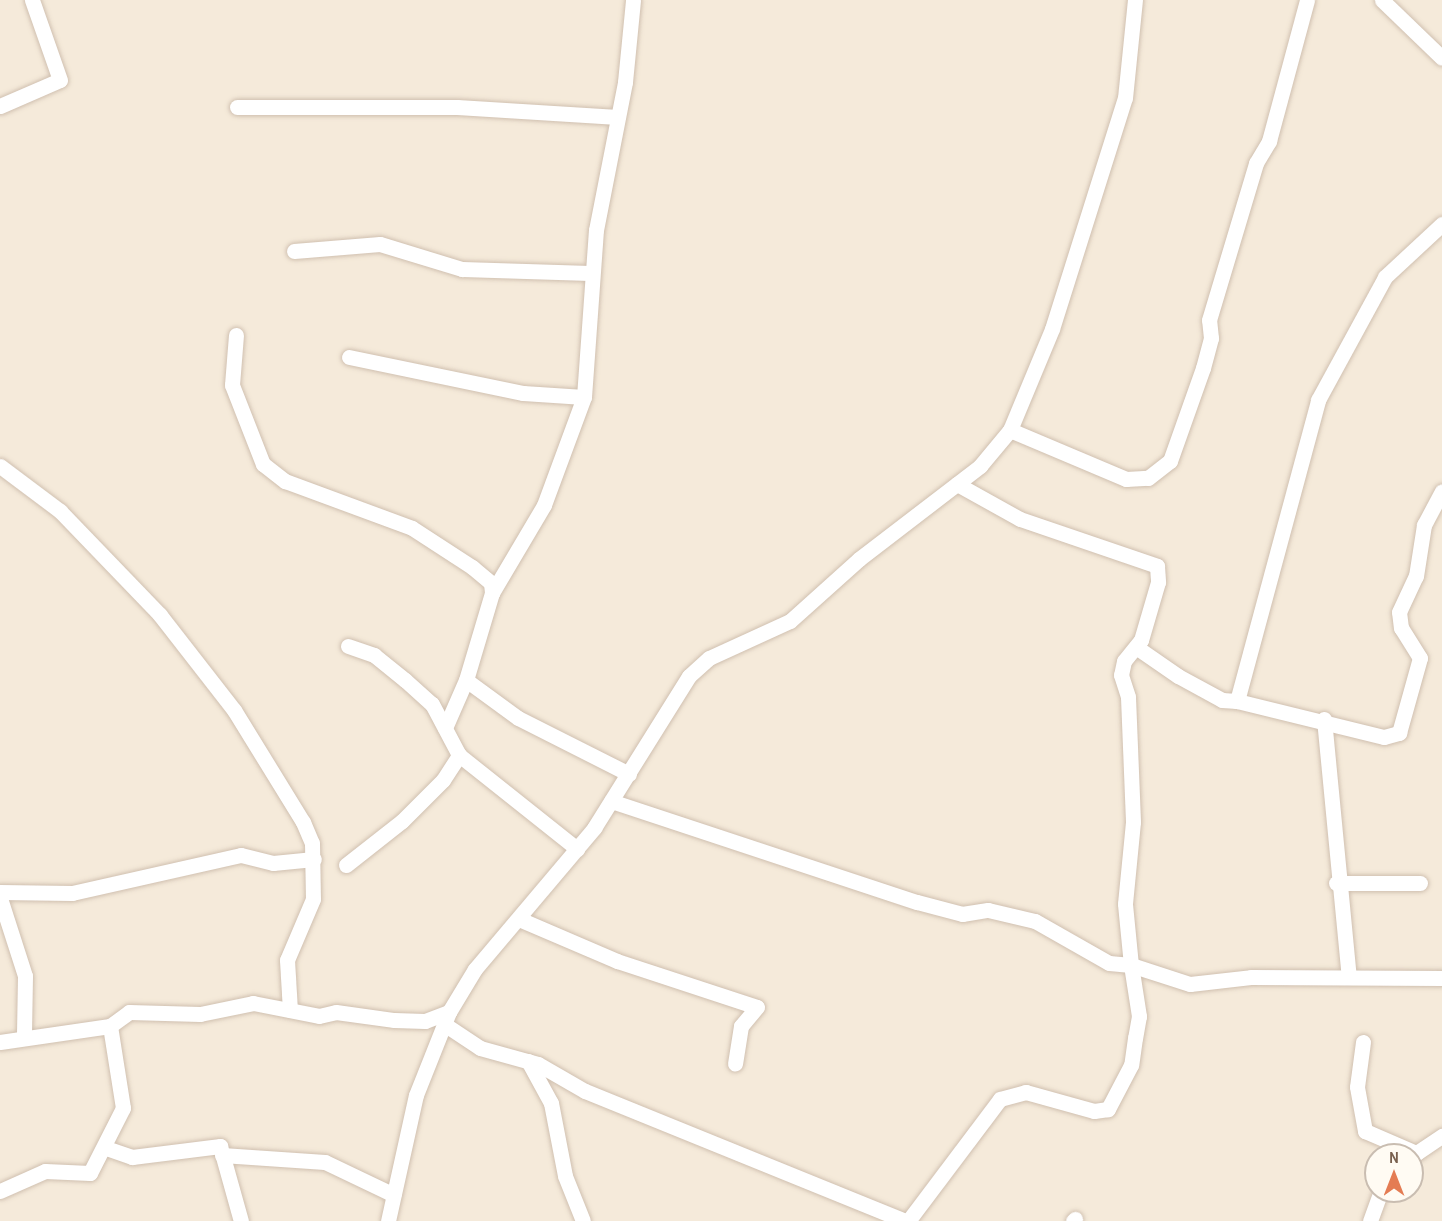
<!DOCTYPE html>
<style>
body{margin:0}
#map{position:relative;width:1442px;height:1221px;overflow:hidden;background:#fdf7ec;font-family:"Archivo Narrow",sans-serif}
div>[style]{position:absolute}
.residential>*{inset:0;background:#f5eada}
.roads{filter:drop-shadow(0 0 2px #d0c0b0) drop-shadow(0 0 2px #d0c0b0)}
.minor>*{height:15px;margin:-7.5px;padding:0 7.5px;transform-origin:7.5px;border-radius:7.5px;background:#fff}
span{translate:-50% -50%;white-space:nowrap;text-align:center;line-height:1.15;-webkit-text-stroke:5px #fffbf3;paint-order:stroke}
.north{position:absolute;left:1364px;top:1143px;width:60px;height:60px;box-sizing:border-box;background:#fffbf3;border:2px solid #c9bdb1;border-radius:50%;rotate:0deg;font-size:16px;font-weight:700;line-height:24px;text-align:center;color:#79604e}
.north::after{content:'';display:block;margin:auto;width:21px;height:27px;background:#e47c53;clip-path:polygon(50% 0,100% 100%,50% 72%,0 100%)}
</style>
<div id="map">
<div class="residential">
<i style="clip-path:polygon(evenodd,0 0,1442px 0,1442px 1221px,0 1221px,0 0,1376px 1155px,1412px 1155px,1412px 1191px,1376px 1191px,1376px 1155px)"></i>
</div>
<div class="roads">
<div class="minor">
<i style="left:1382px;top:0;width:83px;rotate:44deg"></i>
<i style="left:0;top:106px;width:65px;rotate:-23.4deg"></i>
<i style="left:60px;top:80px;width:85px;rotate:-109.3deg"></i>
<i style="left:237px;top:107px;width:220px"></i>
<i style="left:457px;top:107px;width:161px;rotate:3.6deg"></i>
<i style="left:294px;top:251px;width:86px;rotate:-4.7deg"></i>
<i style="left:380px;top:244px;width:86px;rotate:17deg"></i>
<i style="left:462px;top:269px;width:128px;rotate:1.8deg"></i>
<i style="left:236px;top:335px;width:50px;rotate:94.6deg"></i>
<i style="left:232px;top:385px;width:85px;rotate:68.6deg"></i>
<i style="left:263px;top:464px;width:28px;rotate:38deg"></i>
<i style="left:285px;top:481px;width:135px;rotate:20.3deg"></i>
<i style="left:412px;top:528px;width:72px;rotate:33deg"></i>
<i style="left:472px;top:567px;width:25px;rotate:40deg"></i>
<i style="left:491px;top:583px;width:10px;rotate:84deg"></i>
<i style="left:349px;top:357px;width:178px;rotate:11.7deg"></i>
<i style="left:523px;top:393px;width:61px;rotate:3.8deg"></i>
<i style="left:1010px;top:430px;width:126px;rotate:22.9deg"></i>
<i style="left:1126px;top:479px;width:22px;rotate:-3deg"></i>
<i style="left:1148px;top:478px;width:28px;rotate:-38deg"></i>
<i style="left:1170px;top:461px;width:99px;rotate:-70.5deg"></i>
<i style="left:1203px;top:368px;width:31px;rotate:-75deg"></i>
<i style="left:1211px;top:338px;width:18px;rotate:-96deg"></i>
<i style="left:1209px;top:320px;width:164px;rotate:-73.3deg"></i>
<i style="left:1256px;top:163px;width:26px;rotate:-59deg"></i>
<i style="left:1269px;top:141px;width:146px;rotate:-74.9deg"></i>
<i style="left:0;top:466px;width:75px;rotate:36.9deg"></i>
<i style="left:60px;top:511px;width:144px;rotate:46.1deg"></i>
<i style="left:160px;top:615px;width:120px;rotate:52.1deg"></i>
<i style="left:234px;top:710px;width:132px;rotate:58.4deg"></i>
<i style="left:303px;top:822px;width:23px;rotate:67deg"></i>
<i style="left:312px;top:843px;width:56px;rotate:89deg"></i>
<i style="left:313px;top:899px;width:66px;rotate:113.1deg"></i>
<i style="left:287px;top:960px;width:50px;rotate:86.6deg"></i>
<i style="left:957px;top:484px;width:72px;rotate:29.1deg"></i>
<i style="left:1020px;top:519px;width:145px;rotate:18.9deg"></i>
<i style="left:1157px;top:566px;width:16px;rotate:86deg"></i>
<i style="left:1158px;top:582px;width:60px;rotate:106.3deg"></i>
<i style="left:1141px;top:640px;width:27px;rotate:129deg"></i>
<i style="left:1124px;top:661px;width:14px;rotate:102deg"></i>
<i style="left:1121px;top:675px;width:23px;rotate:72deg"></i>
<i style="left:1128px;top:697px;width:125px;rotate:87.7deg"></i>
<i style="left:1133px;top:822px;width:82px;rotate:95.6deg"></i>
<i style="left:1125px;top:904px;width:61px;rotate:84.4deg"></i>
<i style="left:1131px;top:965px;width:62px;rotate:17.9deg"></i>
<i style="left:1190px;top:984px;width:61px;rotate:-6.5deg"></i>
<i style="left:1251px;top:977px;width:191px;rotate:0.3deg"></i>
<i style="left:348px;top:646px;width:28px;rotate:19deg"></i>
<i style="left:374px;top:655px;width:40px;rotate:39deg"></i>
<i style="left:405px;top:680px;width:36px;rotate:42deg"></i>
<i style="left:432px;top:704px;width:58px;rotate:62.1deg"></i>
<i style="left:459px;top:755px;width:151px;rotate:38.5deg"></i>
<i style="left:1136px;top:647px;width:51px;rotate:34.6deg"></i>
<i style="left:1178px;top:676px;width:50px;rotate:28.6deg"></i>
<i style="left:1222px;top:700px;width:15px;rotate:4deg"></i>
<i style="left:1237px;top:701px;width:312px;rotate:-74.9deg"></i>
<i style="left:1318px;top:400px;width:140px;rotate:-61.4deg"></i>
<i style="left:1385px;top:277px;width:78px;rotate:-42.9deg"></i>
<i style="left:1237px;top:701px;width:151px;rotate:13.8deg"></i>
<i style="left:1384px;top:737px;width:16px;rotate:-15deg"></i>
<i style="left:1399px;top:733px;width:78px;rotate:-74.4deg"></i>
<i style="left:1420px;top:658px;width:36px;rotate:-122deg"></i>
<i style="left:1401px;top:628px;width:16px;rotate:-97deg"></i>
<i style="left:1399px;top:612px;width:40px;rotate:-65deg"></i>
<i style="left:1416px;top:576px;width:52px;rotate:-81.1deg"></i>
<i style="left:1424px;top:525px;width:38px;rotate:-62deg"></i>
<i style="left:1324px;top:719px;width:259px;rotate:84.5deg"></i>
<i style="left:445px;top:728px;width:52px;rotate:-66.4deg"></i>
<i style="left:629px;top:774px;width:124px;rotate:-153.2deg"></i>
<i style="left:518px;top:718px;width:64px;rotate:-143.8deg"></i>
<i style="left:466px;top:680px;width:91px;rotate:-73.4deg"></i>
<i style="left:492px;top:593px;width:102px;rotate:-59.4deg"></i>
<i style="left:544px;top:505px;width:115px;rotate:-69.7deg"></i>
<i style="left:584px;top:397px;width:167px;rotate:-85.9deg"></i>
<i style="left:596px;top:230px;width:151px;rotate:-78.9deg"></i>
<i style="left:625px;top:82px;width:82px;rotate:-84.4deg"></i>
<i style="left:611px;top:801px;width:322px;rotate:18.3deg"></i>
<i style="left:917px;top:902px;width:47px;rotate:14.9deg"></i>
<i style="left:962px;top:914px;width:26px;rotate:-9deg"></i>
<i style="left:988px;top:910px;width:48px;rotate:13.2deg"></i>
<i style="left:1035px;top:921px;width:85px;rotate:29.6deg"></i>
<i style="left:1109px;top:963px;width:22px;rotate:5deg"></i>
<i style="left:1131px;top:965px;width:52px;rotate:81.1deg"></i>
<i style="left:1139px;top:1016px;width:22px;rotate:100deg"></i>
<i style="left:1135px;top:1038px;width:27px;rotate:98deg"></i>
<i style="left:1131px;top:1065px;width:50px;rotate:117.6deg"></i>
<i style="left:1108px;top:1109px;width:14px;rotate:172deg"></i>
<i style="left:1094px;top:1111px;width:71px;rotate:-164.4deg"></i>
<i style="left:1026px;top:1092px;width:27px;rotate:165deg"></i>
<i style="left:1000px;top:1099px;width:153px;rotate:127deg"></i>
<i style="left:346px;top:865px;width:71px;rotate:-38.2deg"></i>
<i style="left:402px;top:821px;width:58px;rotate:-45deg"></i>
<i style="left:443px;top:780px;width:30px;rotate:-57deg"></i>
<i style="left:1336px;top:883px;width:84px"></i>
<i style="left:0;top:892px;width:72px;rotate:0.8deg"></i>
<i style="left:72px;top:893px;width:173px;rotate:-12.7deg"></i>
<i style="left:241px;top:855px;width:33px;rotate:14deg"></i>
<i style="left:273px;top:863px;width:41px;rotate:-5.6deg"></i>
<i style="left:0;top:898px;width:82px;rotate:72.2deg"></i>
<i style="left:25px;top:976px;width:59px;rotate:91deg"></i>
<i style="left:519px;top:919px;width:107px;rotate:23.2deg"></i>
<i style="left:617px;top:961px;width:147px;rotate:18.2deg"></i>
<i style="left:757px;top:1007px;width:25px;rotate:130deg"></i>
<i style="left:741px;top:1026px;width:38px;rotate:99deg"></i>
<i style="left:444px;top:1024px;width:43px;rotate:33.7deg"></i>
<i style="left:480px;top:1048px;width:60px;rotate:15.4deg"></i>
<i style="left:538px;top:1064px;width:54px;rotate:29.9deg"></i>
<i style="left:585px;top:1091px;width:345px;rotate:22.1deg"></i>
<i style="left:0;top:1042px;width:111px;rotate:-8.3deg"></i>
<i style="left:110px;top:1026px;width:24px;rotate:-36deg"></i>
<i style="left:129px;top:1012px;width:71px;rotate:1.6deg"></i>
<i style="left:200px;top:1014px;width:54px;rotate:-11.7deg"></i>
<i style="left:253px;top:1003px;width:67px;rotate:11.1deg"></i>
<i style="left:319px;top:1016px;width:17px;rotate:-13deg"></i>
<i style="left:336px;top:1012px;width:59px;rotate:7.9deg"></i>
<i style="left:394px;top:1020px;width:31px;rotate:2deg"></i>
<i style="left:425px;top:1021px;width:26px;rotate:-21deg"></i>
<i style="left:1363px;top:1042px;width:45px;rotate:97.6deg"></i>
<i style="left:1357px;top:1087px;width:45px;rotate:79.7deg"></i>
<i style="left:1365px;top:1131px;width:56px;rotate:23.3deg"></i>
<i style="left:528px;top:1061px;width:48px;rotate:61.3deg"></i>
<i style="left:551px;top:1103px;width:74px;rotate:79.1deg"></i>
<i style="left:565px;top:1176px;width:48px;rotate:68.2deg"></i>
<i style="left:106px;top:1148px;width:28px;rotate:19deg"></i>
<i style="left:132px;top:1157px;width:89px;rotate:-7.1deg"></i>
<i style="left:220px;top:1146px;width:78px;rotate:74.4deg"></i>
<i style="left:222px;top:1155px;width:103px;rotate:3.9deg"></i>
<i style="left:325px;top:1162px;width:76px;rotate:25.6deg"></i>
<i style="left:1412px;top:1156px;width:36px;rotate:-34deg"></i>
<i style="left:0;top:1191px;width:49px;rotate:-24deg"></i>
<i style="left:45px;top:1171px;width:45px;rotate:2.5deg"></i>
<i style="left:90px;top:1173px;width:73px;rotate:-63.1deg"></i>
<i style="left:123px;top:1108px;width:83px;rotate:-99deg"></i>
<i style="left:388px;top:1221px;width:129px;rotate:-77.5deg"></i>
<i style="left:416px;top:1095px;width:89px;rotate:-68.3deg"></i>
<i style="left:449px;top:1012px;width:50px;rotate:-58.8deg"></i>
<i style="left:475px;top:969px;width:185px;rotate:-49.8deg"></i>
<i style="left:594px;top:828px;width:179px;rotate:-58deg"></i>
<i style="left:689px;top:676px;width:27px;rotate:-42deg"></i>
<i style="left:709px;top:658px;width:89px;rotate:-24.6deg"></i>
<i style="left:790px;top:621px;width:93px;rotate:-41.9deg"></i>
<i style="left:859px;top:559px;width:153px;rotate:-37.5deg"></i>
<i style="left:980px;top:466px;width:47px;rotate:-50.2deg"></i>
<i style="left:1010px;top:430px;width:109px;rotate:-67.4deg"></i>
<i style="left:1052px;top:329px;width:242px;rotate:-72.5deg"></i>
<i style="left:1125px;top:98px;width:99px;rotate:-84.2deg"></i>
<i style="left:1073px;top:1221px;width:3px;rotate:-45deg"></i>
<i style="left:1370px;top:1221px;width:32px;rotate:-70deg"></i>
</div>
</div>
<div class="north">N</div>
</div>
